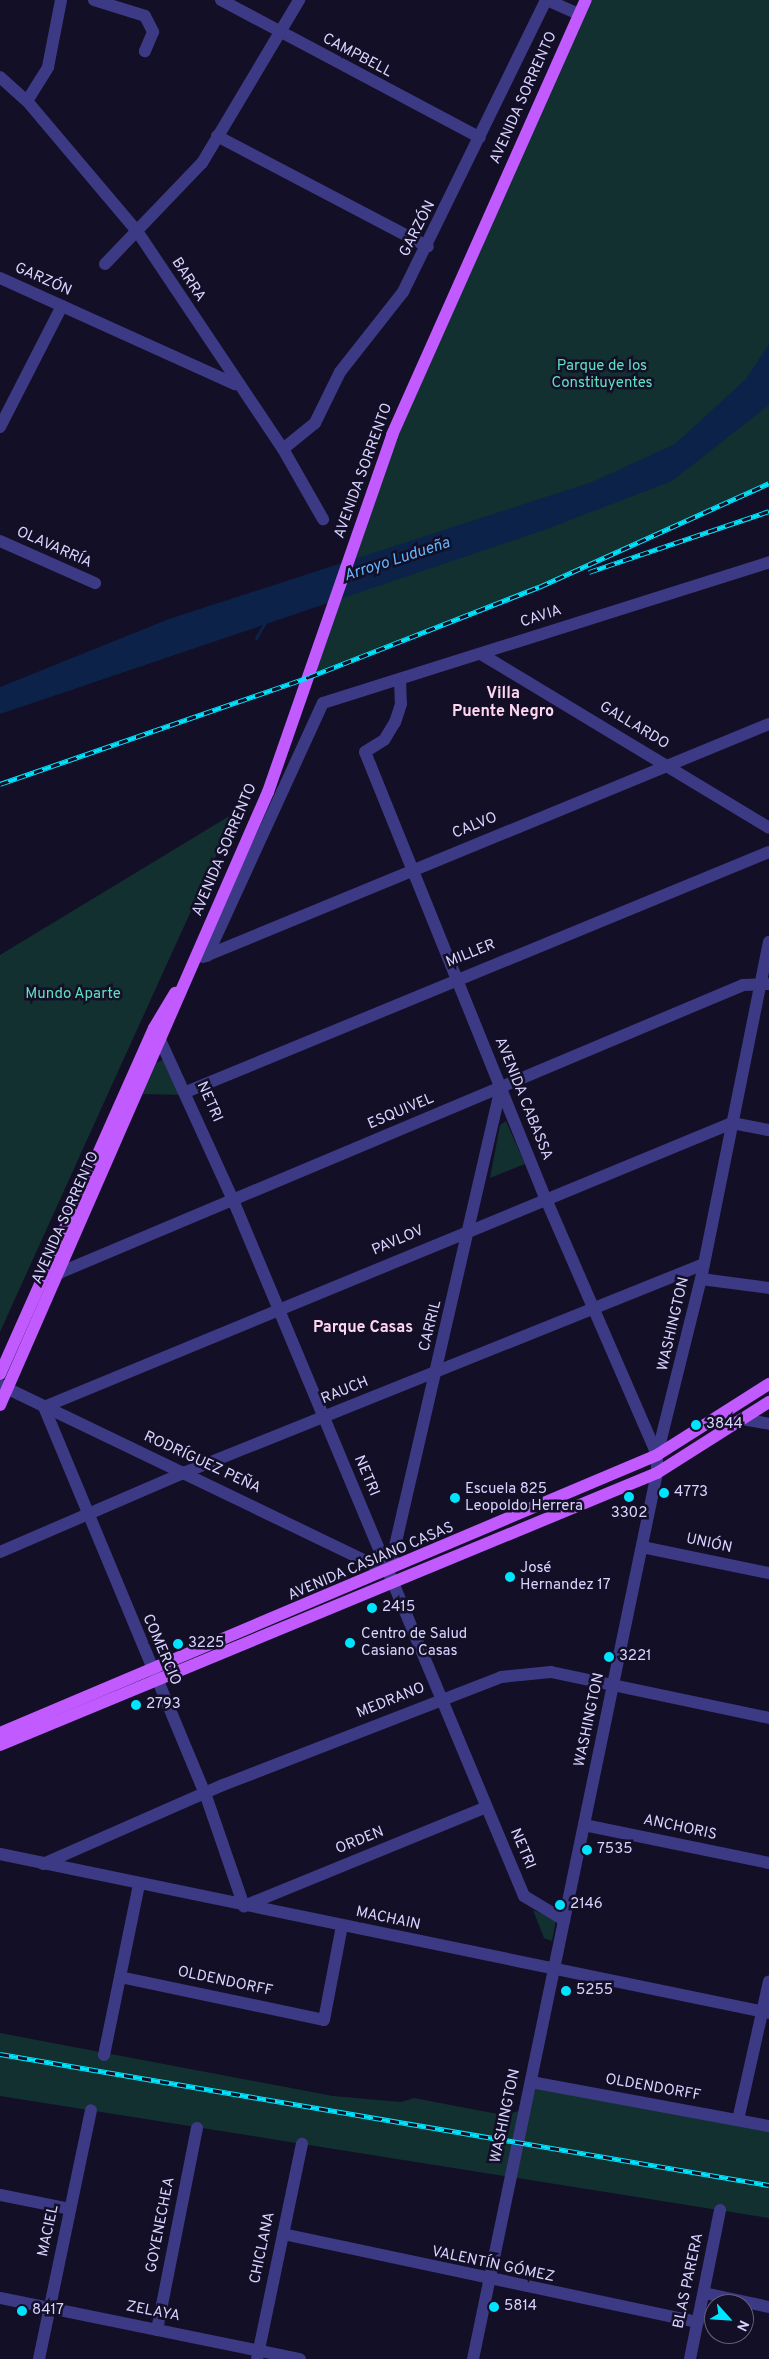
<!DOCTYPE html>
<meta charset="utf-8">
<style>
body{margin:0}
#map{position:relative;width:769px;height:2359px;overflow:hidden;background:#130f26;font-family:Overpass,sans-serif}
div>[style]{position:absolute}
.green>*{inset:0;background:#12302f}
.water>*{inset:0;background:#0c2248}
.stream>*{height:3px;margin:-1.5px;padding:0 1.5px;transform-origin:1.5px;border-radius:1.5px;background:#0c2248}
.minor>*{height:12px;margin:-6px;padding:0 6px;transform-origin:6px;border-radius:6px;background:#3d3a85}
.major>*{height:12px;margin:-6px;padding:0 6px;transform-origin:6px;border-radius:6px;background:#c25bff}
.rail>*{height:5px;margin-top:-2.5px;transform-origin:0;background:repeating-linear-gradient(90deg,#130f26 0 9px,#00e5ff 0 18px);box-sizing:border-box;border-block:1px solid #00e5ff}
.dots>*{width:14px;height:14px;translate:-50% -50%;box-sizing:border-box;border:2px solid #130f26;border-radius:50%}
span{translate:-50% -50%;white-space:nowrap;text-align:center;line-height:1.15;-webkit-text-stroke:5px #130f26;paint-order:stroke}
.street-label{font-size:15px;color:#d9d4ff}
.park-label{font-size:15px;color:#5fe0c0}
.poi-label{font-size:15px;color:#d9d4ff}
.left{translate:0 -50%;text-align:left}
.water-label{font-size:16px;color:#62b6ff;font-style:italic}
.neighbourhood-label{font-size:16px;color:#ffd6f0;font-weight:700}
.north{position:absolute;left:704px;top:2294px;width:50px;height:50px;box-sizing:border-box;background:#130f26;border:1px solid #625e7d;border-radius:50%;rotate:116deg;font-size:14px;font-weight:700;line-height:20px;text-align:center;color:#d9d4ff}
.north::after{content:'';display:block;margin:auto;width:18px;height:22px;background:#00e5ff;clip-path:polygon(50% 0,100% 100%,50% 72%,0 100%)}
</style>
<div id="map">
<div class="green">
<i style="clip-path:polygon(586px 0,769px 0,769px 483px,539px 587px,309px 677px,392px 435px)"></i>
<i style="clip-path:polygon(236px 812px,101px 1109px,0 1332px,0 955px)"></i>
<i style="clip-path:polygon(162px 1060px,166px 1060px,186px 1095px,142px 1094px,156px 1063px)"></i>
<i style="clip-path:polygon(506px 1121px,525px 1164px,490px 1178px,500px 1125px)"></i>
<i style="clip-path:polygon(533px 1910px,556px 1920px,552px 1941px,544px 1938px)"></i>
<i style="clip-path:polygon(0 2033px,333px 2096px,401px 2102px,414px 2098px,503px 2115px,523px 2110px,531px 2082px,769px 2126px,769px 2218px,0 2096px)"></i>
</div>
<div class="water">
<i style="clip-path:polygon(769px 344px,769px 405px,672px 481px,547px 529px,0 714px,0 687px,169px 619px,592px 482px,675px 444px,746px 379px)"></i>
</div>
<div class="stream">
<i style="left:256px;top:638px;width:22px;rotate:-60deg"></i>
</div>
<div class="minor">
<i style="left:94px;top:0;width:53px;rotate:17.4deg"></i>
<i style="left:145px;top:16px;width:18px;rotate:63deg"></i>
<i style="left:153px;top:32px;width:21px;rotate:113deg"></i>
<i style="left:221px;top:0;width:293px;rotate:28deg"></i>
<i style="left:547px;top:0;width:35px;rotate:24deg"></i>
<i style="left:0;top:77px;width:36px;rotate:42deg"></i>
<i style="left:27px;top:101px;width:170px;rotate:49.8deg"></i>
<i style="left:137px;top:231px;width:262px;rotate:56.2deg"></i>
<i style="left:283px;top:449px;width:81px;rotate:60.3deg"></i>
<i style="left:27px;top:101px;width:40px;rotate:-58deg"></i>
<i style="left:48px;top:67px;width:68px;rotate:-79deg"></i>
<i style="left:217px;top:136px;width:238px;rotate:27.7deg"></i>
<i style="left:105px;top:264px;width:140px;rotate:-46.2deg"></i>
<i style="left:202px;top:163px;width:190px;rotate:-59.2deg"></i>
<i style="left:0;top:278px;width:258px;rotate:24.3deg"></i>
<i style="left:0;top:427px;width:136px;rotate:-62.9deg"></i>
<i style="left:283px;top:449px;width:41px;rotate:-39.1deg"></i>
<i style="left:315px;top:423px;width:57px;rotate:-63.9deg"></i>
<i style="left:340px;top:372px;width:102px;rotate:-51.8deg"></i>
<i style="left:403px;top:292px;width:325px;rotate:-63.9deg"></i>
<i style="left:0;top:541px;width:104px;rotate:23.9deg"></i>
<i style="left:481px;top:654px;width:336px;rotate:31.1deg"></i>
<i style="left:400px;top:679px;width:25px;rotate:88deg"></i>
<i style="left:401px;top:704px;width:19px;rotate:108deg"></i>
<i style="left:395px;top:722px;width:21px;rotate:121deg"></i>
<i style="left:384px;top:740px;width:22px;rotate:148deg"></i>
<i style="left:365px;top:752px;width:480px;rotate:68deg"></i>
<i style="left:545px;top:1197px;width:281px;rotate:66.5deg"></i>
<i style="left:207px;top:956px;width:278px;rotate:-65.4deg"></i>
<i style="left:323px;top:703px;width:468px;rotate:-17.5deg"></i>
<i style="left:203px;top:957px;width:612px;rotate:-22.38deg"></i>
<i style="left:156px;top:1031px;width:186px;rotate:65.5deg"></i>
<i style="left:233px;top:1200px;width:754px;rotate:67.31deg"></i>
<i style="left:524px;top:1896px;width:47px;rotate:31deg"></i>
<i style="left:186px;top:1092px;width:630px;rotate:-22.38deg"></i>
<i style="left:52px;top:1270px;width:8px;rotate:23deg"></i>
<i style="left:59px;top:1273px;width:742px;rotate:-22.83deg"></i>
<i style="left:743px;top:985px;width:25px;rotate:-2deg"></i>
<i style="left:701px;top:1279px;width:69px;rotate:7.5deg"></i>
<i style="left:0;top:1385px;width:432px;rotate:25.7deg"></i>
<i style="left:44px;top:1407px;width:418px;rotate:67.4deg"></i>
<i style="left:205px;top:1793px;width:120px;rotate:71deg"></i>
<i style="left:244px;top:1906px;width:262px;rotate:-22.2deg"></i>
<i style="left:44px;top:1407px;width:744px;rotate:-22.43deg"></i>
<i style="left:732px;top:1123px;width:38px;rotate:11deg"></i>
<i style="left:742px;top:1419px;width:27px;rotate:10deg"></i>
<i style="left:642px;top:1547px;width:130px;rotate:11.6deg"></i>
<i style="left:0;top:1552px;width:202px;rotate:-23.3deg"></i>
<i style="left:186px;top:1472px;width:558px;rotate:-21.88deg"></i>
<i style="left:389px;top:1572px;width:498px;rotate:-77deg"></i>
<i style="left:584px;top:1825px;width:189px;rotate:11.6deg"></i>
<i style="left:0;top:1854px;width:785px;rotate:11.68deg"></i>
<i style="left:43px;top:1864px;width:197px;rotate:-23.7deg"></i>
<i style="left:223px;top:1785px;width:298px;rotate:-21.2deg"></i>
<i style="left:501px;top:1677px;width:50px;rotate:-5.7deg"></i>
<i style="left:551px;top:1672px;width:223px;rotate:11.9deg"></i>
<i style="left:120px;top:1977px;width:208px;rotate:11.9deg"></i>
<i style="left:324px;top:2020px;width:96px;rotate:-79.2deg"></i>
<i style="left:104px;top:2055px;width:175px;rotate:-78.4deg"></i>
<i style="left:531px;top:2082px;width:242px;rotate:10.5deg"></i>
<i style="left:738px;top:2120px;width:142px;rotate:-77.4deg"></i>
<i style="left:0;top:2195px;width:71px;rotate:11.3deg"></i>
<i style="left:283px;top:2234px;width:424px;rotate:12deg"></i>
<i style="left:704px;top:2293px;width:66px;rotate:12.2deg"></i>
<i style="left:0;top:2298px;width:306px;rotate:11.5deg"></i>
<i style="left:157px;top:2330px;width:206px;rotate:-78.8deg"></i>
<i style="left:39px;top:2359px;width:254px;rotate:-78.2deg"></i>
<i style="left:257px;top:2359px;width:220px;rotate:-78.2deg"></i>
<i style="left:473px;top:2359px;width:905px;rotate:-78.27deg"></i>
<i style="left:657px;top:1473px;width:18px;rotate:-90deg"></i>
<i style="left:657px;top:1455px;width:181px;rotate:-76deg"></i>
<i style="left:701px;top:1279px;width:344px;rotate:-78.6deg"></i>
<i style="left:690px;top:2359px;width:152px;rotate:-78.6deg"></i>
</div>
<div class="major">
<i style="left:0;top:1374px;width:379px;rotate:-66deg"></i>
<i style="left:154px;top:1028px;width:41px;rotate:-59deg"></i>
<i style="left:0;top:1405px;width:669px;rotate:-66.39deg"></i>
<i style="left:268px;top:792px;width:378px;rotate:-70.8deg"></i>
<i style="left:392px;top:435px;width:476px;rotate:-66deg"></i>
<i style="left:0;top:1733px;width:713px;rotate:-22.93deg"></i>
<i style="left:657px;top:1455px;width:133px;rotate:-32.4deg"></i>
<i style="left:0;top:1745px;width:711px;rotate:-22.49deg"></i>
<i style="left:657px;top:1473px;width:133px;rotate:-32.4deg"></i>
</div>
<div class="rail">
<i style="left:589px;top:572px;width:190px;rotate:-18.7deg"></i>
<i style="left:0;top:784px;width:327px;rotate:-19.1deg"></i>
<i style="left:309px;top:677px;width:247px;rotate:-21.4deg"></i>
<i style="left:539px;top:587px;width:252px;rotate:-24.3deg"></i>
<i style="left:0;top:2054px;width:780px;rotate:9.67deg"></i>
</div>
<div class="dots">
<i style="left:696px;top:1425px;background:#00e5ff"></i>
<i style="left:664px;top:1493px;background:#00e5ff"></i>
<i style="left:629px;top:1497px;background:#00e5ff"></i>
<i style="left:455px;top:1498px;background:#00e5ff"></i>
<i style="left:510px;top:1577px;background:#00e5ff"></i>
<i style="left:372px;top:1608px;background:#00e5ff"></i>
<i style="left:350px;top:1643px;background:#00e5ff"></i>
<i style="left:178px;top:1644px;background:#00e5ff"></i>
<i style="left:609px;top:1657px;background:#00e5ff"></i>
<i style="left:136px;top:1705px;background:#00e5ff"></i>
<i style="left:587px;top:1850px;background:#00e5ff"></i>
<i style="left:560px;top:1905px;background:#00e5ff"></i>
<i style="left:566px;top:1991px;background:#00e5ff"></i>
<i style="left:494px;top:2307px;background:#00e5ff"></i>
<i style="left:22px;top:2311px;background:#00e5ff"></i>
</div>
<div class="street-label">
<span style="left:357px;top:56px;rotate:28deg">CAMPBELL</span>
<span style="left:524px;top:98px;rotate:-66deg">AVENIDA SORRENTO</span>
<span style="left:418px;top:229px;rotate:-63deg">GARZÓN</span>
<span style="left:43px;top:280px;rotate:24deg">GARZÓN</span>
<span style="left:188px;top:280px;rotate:57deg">BARRA</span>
<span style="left:364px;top:471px;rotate:-70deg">AVENIDA SORRENTO</span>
<span style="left:54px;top:548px;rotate:24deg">OLAVARRÍA</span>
<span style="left:541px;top:617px;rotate:-18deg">CAVIA</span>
<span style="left:634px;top:726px;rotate:31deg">GALLARDO</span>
<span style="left:475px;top:826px;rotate:-22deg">CALVO</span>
<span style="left:225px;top:850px;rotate:-67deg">AVENIDA SORRENTO</span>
<span style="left:471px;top:954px;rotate:-22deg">MILLER</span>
<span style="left:523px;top:1099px;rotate:68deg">AVENIDA CABASSA</span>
<span style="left:209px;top:1102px;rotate:66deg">NETRI</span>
<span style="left:401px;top:1112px;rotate:-23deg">ESQUIVEL</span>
<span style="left:66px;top:1218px;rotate:-66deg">AVENIDA SORRENTO</span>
<span style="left:398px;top:1241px;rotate:-23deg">PAVLOV</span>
<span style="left:674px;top:1324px;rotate:-77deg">WASHINGTON</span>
<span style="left:431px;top:1326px;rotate:-76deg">CARRIL</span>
<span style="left:345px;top:1391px;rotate:-22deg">RAUCH</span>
<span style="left:202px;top:1463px;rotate:25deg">RODRÍGUEZ PEÑA</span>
<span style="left:366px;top:1476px;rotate:67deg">NETRI</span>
<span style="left:709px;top:1544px;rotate:12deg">UNIÓN</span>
<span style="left:371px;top:1562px;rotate:-23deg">AVENIDA CASIANO CASAS</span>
<span style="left:161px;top:1650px;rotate:67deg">COMERCIO</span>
<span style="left:391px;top:1701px;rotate:-22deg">MEDRANO</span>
<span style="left:590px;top:1720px;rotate:-78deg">WASHINGTON</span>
<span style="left:680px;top:1828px;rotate:12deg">ANCHORIS</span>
<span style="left:360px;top:1841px;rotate:-22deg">ORDEN</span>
<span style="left:522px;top:1849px;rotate:67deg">NETRI</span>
<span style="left:388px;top:1919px;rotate:12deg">MACHAIN</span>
<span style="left:225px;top:1982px;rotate:12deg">OLDENDORFF</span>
<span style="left:653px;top:2088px;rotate:10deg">OLDENDORFF</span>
<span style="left:506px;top:2116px;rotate:-78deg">WASHINGTON</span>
<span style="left:161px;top:2225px;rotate:-79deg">GOYENECHEA</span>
<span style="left:49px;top:2231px;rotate:-78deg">MACIEL</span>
<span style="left:263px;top:2248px;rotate:-78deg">CHICLANA</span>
<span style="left:493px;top:2265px;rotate:12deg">VALENTÍN GÓMEZ</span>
<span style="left:689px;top:2281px;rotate:-78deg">BLAS PARERA</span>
<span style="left:153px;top:2312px;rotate:11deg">ZELAYA</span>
</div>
<div class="park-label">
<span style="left:602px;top:375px">Parque de los<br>Constituyentes</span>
<span style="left:73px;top:995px">Mundo Aparte</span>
</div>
<div class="poi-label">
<span class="left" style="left:706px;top:1425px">3844</span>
<span class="left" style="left:465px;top:1498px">Escuela 825<br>Leopoldo Herrera</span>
<span class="left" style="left:674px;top:1493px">4773</span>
<span style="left:629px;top:1514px">3302</span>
<span class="left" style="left:520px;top:1577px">José<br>Hernandez 17</span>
<span class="left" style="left:382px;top:1608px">2415</span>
<span class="left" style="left:361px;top:1643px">Centro de Salud<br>Casiano Casas</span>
<span class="left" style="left:188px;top:1644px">3225</span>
<span class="left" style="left:619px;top:1657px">3221</span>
<span class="left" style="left:146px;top:1705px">2793</span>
<span class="left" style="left:597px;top:1850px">7535</span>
<span class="left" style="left:570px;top:1905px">2146</span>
<span class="left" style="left:576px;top:1991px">5255</span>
<span class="left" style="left:504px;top:2307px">5814</span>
<span class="left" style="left:32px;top:2311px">8417</span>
</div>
<div class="water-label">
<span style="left:397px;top:560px;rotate:-18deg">Arroyo Ludueña</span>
</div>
<div class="neighbourhood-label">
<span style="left:503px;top:703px">Villa<br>Puente Negro</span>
<span style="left:363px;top:1328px">Parque Casas</span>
</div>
<div class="north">N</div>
</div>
